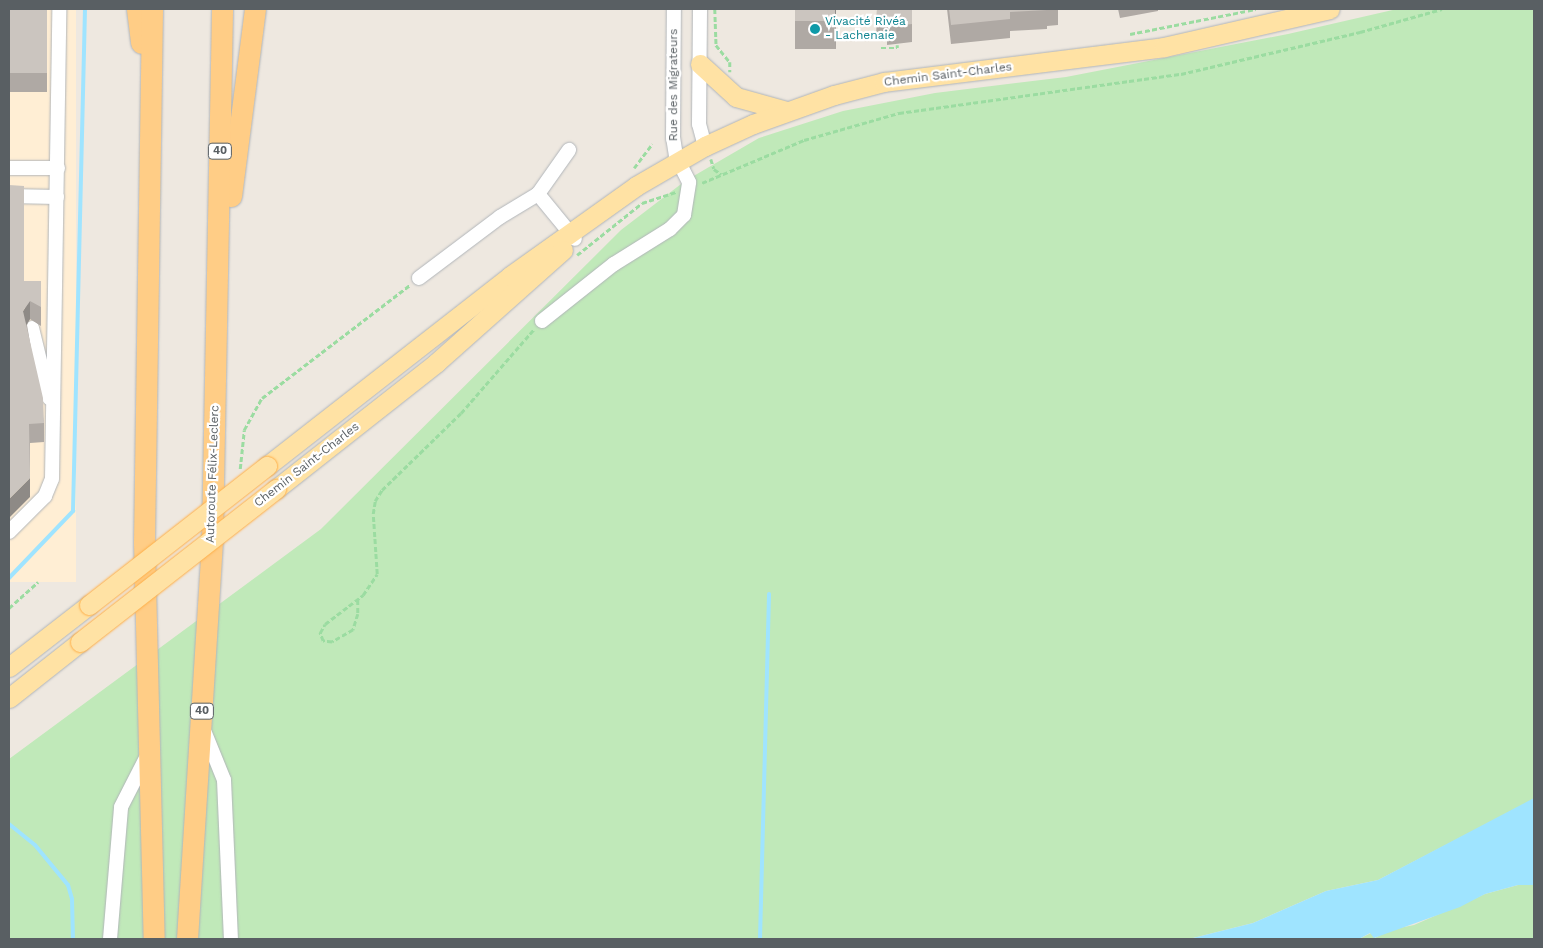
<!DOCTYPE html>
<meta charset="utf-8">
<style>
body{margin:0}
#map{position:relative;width:1543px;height:948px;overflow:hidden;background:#eee8e0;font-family:"Work Sans",sans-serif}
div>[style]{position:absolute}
.commercial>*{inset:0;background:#ffeed4;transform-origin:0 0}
.green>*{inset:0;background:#c0e9b9}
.water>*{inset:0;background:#9fe4ff}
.stream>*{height:4px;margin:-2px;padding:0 2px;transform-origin:2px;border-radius:2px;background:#9fe4ff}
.path>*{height:2.5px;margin-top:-1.25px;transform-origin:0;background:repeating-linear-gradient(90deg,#9bdca1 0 5px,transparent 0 7.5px)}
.roads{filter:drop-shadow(0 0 1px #b1b5b9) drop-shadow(0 0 1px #b1b5b9)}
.minor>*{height:14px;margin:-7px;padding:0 7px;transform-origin:7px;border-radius:7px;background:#fff}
.major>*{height:19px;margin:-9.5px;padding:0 9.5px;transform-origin:9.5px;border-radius:9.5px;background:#ffe2a4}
.highway>*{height:21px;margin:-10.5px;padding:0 10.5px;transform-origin:10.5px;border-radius:10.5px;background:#ffcd86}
.bridges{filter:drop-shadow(0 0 1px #ffaf48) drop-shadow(0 0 1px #ffaf48)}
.major-bridge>*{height:19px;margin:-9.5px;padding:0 9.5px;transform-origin:9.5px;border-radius:9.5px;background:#ffe2a4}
.wall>*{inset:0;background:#afa9a4;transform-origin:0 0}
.shaded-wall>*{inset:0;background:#8e8a86}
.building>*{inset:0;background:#cbc5bf;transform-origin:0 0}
.dots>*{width:14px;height:14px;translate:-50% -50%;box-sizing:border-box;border:2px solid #fff;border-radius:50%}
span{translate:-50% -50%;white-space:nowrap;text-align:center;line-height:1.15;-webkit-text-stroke:4.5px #fff;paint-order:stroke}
.shield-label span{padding:1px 4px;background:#fff;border:1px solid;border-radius:4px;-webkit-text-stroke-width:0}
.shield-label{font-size:11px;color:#595f63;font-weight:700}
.culture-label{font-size:12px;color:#0d838f}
.left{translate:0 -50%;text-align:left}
.street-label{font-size:12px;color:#595f63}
.frame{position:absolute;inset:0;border:10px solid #595f63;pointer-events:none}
</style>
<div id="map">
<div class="commercial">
<i style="left:9px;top:9px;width:67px;height:573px"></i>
</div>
<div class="green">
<i style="clip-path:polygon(1397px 9px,1534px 9px,1534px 798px,1529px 802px,1378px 880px,1326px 891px,1253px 923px,1189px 939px,9px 939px,9px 759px,321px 529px,621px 230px,685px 181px,759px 138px,843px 111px,935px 93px,1066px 77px,1288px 34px)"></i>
<i style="clip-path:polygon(1518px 885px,1534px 885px,1534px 939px,1359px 939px,1371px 933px,1375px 938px,1389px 930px,1414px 925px,1485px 894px)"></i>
</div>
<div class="water">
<i style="clip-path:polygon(1534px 798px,1534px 885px,1518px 885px,1485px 894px,1460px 907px,1374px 938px,1370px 933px,1359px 939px,1189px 939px,1253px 923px,1326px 891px,1378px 880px)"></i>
</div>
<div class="stream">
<i style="left:9px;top:578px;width:93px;rotate:-46.3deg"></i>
<i style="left:73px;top:511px;width:502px;rotate:-88.63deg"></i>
<i style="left:9px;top:824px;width:33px;rotate:39deg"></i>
<i style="left:35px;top:845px;width:52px;rotate:50.5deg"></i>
<i style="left:68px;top:885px;width:15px;rotate:74deg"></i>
<i style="left:72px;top:899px;width:40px;rotate:88.6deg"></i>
<i style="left:760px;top:939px;width:345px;rotate:-88.5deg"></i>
</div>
<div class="path">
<i style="left:715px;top:9px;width:36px;rotate:88deg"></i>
<i style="left:716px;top:45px;width:22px;rotate:51deg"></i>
<i style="left:730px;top:62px;width:10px;rotate:90deg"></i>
<i style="left:1130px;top:34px;width:128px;rotate:-11.2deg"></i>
<i style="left:881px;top:48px;width:16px"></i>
<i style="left:897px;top:48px;width:3px;rotate:-90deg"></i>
<i style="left:711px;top:159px;width:10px;rotate:73deg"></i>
<i style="left:714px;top:169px;width:9px;rotate:36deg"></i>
<i style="left:634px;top:168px;width:30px;rotate:-53deg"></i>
<i style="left:702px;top:183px;width:111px;rotate:-22.9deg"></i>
<i style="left:804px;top:140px;width:99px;rotate:-15.9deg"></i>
<i style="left:899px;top:113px;width:285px;rotate:-7.9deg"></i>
<i style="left:1181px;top:74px;width:184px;rotate:-13.2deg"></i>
<i style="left:1360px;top:32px;width:85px;rotate:-15.7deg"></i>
<i style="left:577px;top:255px;width:83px;rotate:-38.7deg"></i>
<i style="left:642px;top:203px;width:36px;rotate:-18deg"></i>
<i style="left:240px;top:469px;width:39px;rotate:-84deg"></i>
<i style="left:244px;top:430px;width:37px;rotate:-61deg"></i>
<i style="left:262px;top:398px;width:186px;rotate:-37.4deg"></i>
<i style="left:358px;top:600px;width:14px;rotate:90deg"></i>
<i style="left:358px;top:614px;width:17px;rotate:107deg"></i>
<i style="left:353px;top:630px;width:24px;rotate:150deg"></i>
<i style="left:332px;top:642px;width:9px;rotate:-174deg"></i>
<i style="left:323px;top:641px;width:9px;rotate:-111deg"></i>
<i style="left:320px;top:633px;width:10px;rotate:-61deg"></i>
<i style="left:325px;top:624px;width:48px;rotate:-37.3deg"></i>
<i style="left:363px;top:595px;width:25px;rotate:-56deg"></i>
<i style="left:377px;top:574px;width:60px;rotate:-93.8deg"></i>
<i style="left:373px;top:514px;width:13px;rotate:-81deg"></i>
<i style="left:375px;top:501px;width:13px;rotate:-58deg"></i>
<i style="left:382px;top:490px;width:110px;rotate:-44.3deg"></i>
<i style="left:461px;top:413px;width:111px;rotate:-49deg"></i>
<i style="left:9px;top:608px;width:39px;rotate:-42deg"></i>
</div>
<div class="roads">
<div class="minor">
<i style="left:700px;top:9px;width:115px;rotate:90.5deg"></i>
<i style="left:699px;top:124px;width:23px;rotate:75deg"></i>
<i style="left:9px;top:168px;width:49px"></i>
<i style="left:538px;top:194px;width:58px;rotate:50.6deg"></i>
<i style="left:9px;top:196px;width:48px;rotate:1.2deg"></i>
<i style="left:419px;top:278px;width:101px;rotate:-37deg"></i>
<i style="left:500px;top:217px;width:44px;rotate:-31.2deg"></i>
<i style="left:538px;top:194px;width:54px;rotate:-54.8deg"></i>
<i style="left:542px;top:321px;width:92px;rotate:-38.4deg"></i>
<i style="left:614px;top:264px;width:66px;rotate:-32deg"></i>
<i style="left:670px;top:229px;width:20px;rotate:-45deg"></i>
<i style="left:684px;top:215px;width:33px;rotate:-81deg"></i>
<i style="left:689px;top:182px;width:29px;rotate:-117deg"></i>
<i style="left:676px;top:156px;width:18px;rotate:-99deg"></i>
<i style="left:673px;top:138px;width:129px;rotate:-89.6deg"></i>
<i style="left:32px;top:328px;width:72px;rotate:76.3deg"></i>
<i style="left:9px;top:532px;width:51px;rotate:-45deg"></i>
<i style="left:45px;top:496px;width:18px;rotate:-68deg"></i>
<i style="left:52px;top:479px;width:470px;rotate:-89.1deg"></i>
<i style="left:203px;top:728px;width:56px;rotate:68deg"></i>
<i style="left:224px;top:780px;width:159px;rotate:87.5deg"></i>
<i style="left:110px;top:939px;width:132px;rotate:-85.2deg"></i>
<i style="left:121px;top:807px;width:57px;rotate:-63deg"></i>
</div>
<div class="major">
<i style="left:700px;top:64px;width:49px;rotate:42.5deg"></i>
<i style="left:736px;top:97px;width:53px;rotate:15.4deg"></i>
<i style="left:267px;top:466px;width:308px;rotate:-38deg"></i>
<i style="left:510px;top:276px;width:155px;rotate:-35.5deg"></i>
<i style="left:636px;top:186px;width:80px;rotate:-30.1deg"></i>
<i style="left:705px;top:146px;width:53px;rotate:-24.6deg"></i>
<i style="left:753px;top:124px;width:86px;rotate:-19.7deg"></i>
<i style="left:834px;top:95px;width:52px;rotate:-14.6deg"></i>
<i style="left:884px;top:82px;width:282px;rotate:-7.1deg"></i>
<i style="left:1164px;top:47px;width:170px;rotate:-12.9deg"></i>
<i style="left:276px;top:489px;width:204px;rotate:-38.2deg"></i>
<i style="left:436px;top:363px;width:170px;rotate:-41.7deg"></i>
<i style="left:9px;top:667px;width:101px;rotate:-37.8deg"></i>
<i style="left:9px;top:698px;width:90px;rotate:-38.3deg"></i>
</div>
<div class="highway">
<i style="left:137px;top:9px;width:34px;rotate:83deg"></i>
<i style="left:152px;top:9px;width:533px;rotate:90.86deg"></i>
<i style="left:144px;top:542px;width:397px;rotate:88.6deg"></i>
<i style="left:231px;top:196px;width:189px;rotate:-82.7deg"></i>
<i style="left:187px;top:939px;width:403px;rotate:-86.4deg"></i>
<i style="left:212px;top:537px;width:528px;rotate:-88.91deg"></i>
</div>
</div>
<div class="bridges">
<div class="major-bridge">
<i style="left:89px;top:605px;width:226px;rotate:-38deg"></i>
<i style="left:80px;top:642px;width:249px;rotate:-38deg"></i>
</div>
</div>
<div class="wall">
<i style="left:9px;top:9px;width:38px;height:83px"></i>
<i style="left:795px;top:9px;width:41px;height:40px"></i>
<i style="clip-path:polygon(877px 9px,912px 9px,912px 42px,887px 45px,887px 40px,876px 40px)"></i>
<i style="clip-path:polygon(947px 9px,1058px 9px,1058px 25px,1047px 26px,1047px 29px,1010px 31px,1010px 38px,951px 44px)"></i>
<i style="clip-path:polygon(1118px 9px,1158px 9px,1158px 11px,1120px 18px)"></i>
<i style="clip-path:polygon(24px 281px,41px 281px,41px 326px,30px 319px,27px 325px,44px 423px,44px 442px,30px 443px,30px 497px)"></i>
</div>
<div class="shaded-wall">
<i style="clip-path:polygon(835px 9px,836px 9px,835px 49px)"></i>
<i style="clip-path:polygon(30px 301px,30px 319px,23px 330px,23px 311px)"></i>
<i style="clip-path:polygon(30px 478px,30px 497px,9px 518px,9px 499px)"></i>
</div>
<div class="building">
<i style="left:9px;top:9px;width:38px;height:64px"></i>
<i style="left:795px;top:9px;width:40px;height:12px"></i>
<i style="clip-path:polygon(877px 9px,912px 9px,912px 24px,887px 27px,887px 23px,876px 23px)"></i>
<i style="clip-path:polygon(949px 9px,1047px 9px,1047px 10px,1010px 12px,1010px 19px,951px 25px)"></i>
<i style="clip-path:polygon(9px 185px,24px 186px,24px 281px,41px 281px,41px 307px,30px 301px,23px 311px,43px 398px,44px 423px,29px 424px,30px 478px,9px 499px)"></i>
</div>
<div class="dots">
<i style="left:815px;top:29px;background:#0f9aa8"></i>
</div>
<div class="shield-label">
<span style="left:220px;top:151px">40</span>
<span style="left:202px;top:711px">40</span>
</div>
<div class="culture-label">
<span class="left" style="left:825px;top:29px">Vivacité Rivéa<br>- Lachenaie</span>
</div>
<div class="street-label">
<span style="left:948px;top:75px;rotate:-7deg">Chemin Saint-Charles</span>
<span style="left:674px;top:85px;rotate:-90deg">Rue des Migrateurs</span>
<span style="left:307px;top:465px;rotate:-38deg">Chemin Saint-Charles</span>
<span style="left:213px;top:474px;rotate:-88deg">Autoroute Félix-Leclerc</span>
</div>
<div class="frame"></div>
</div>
